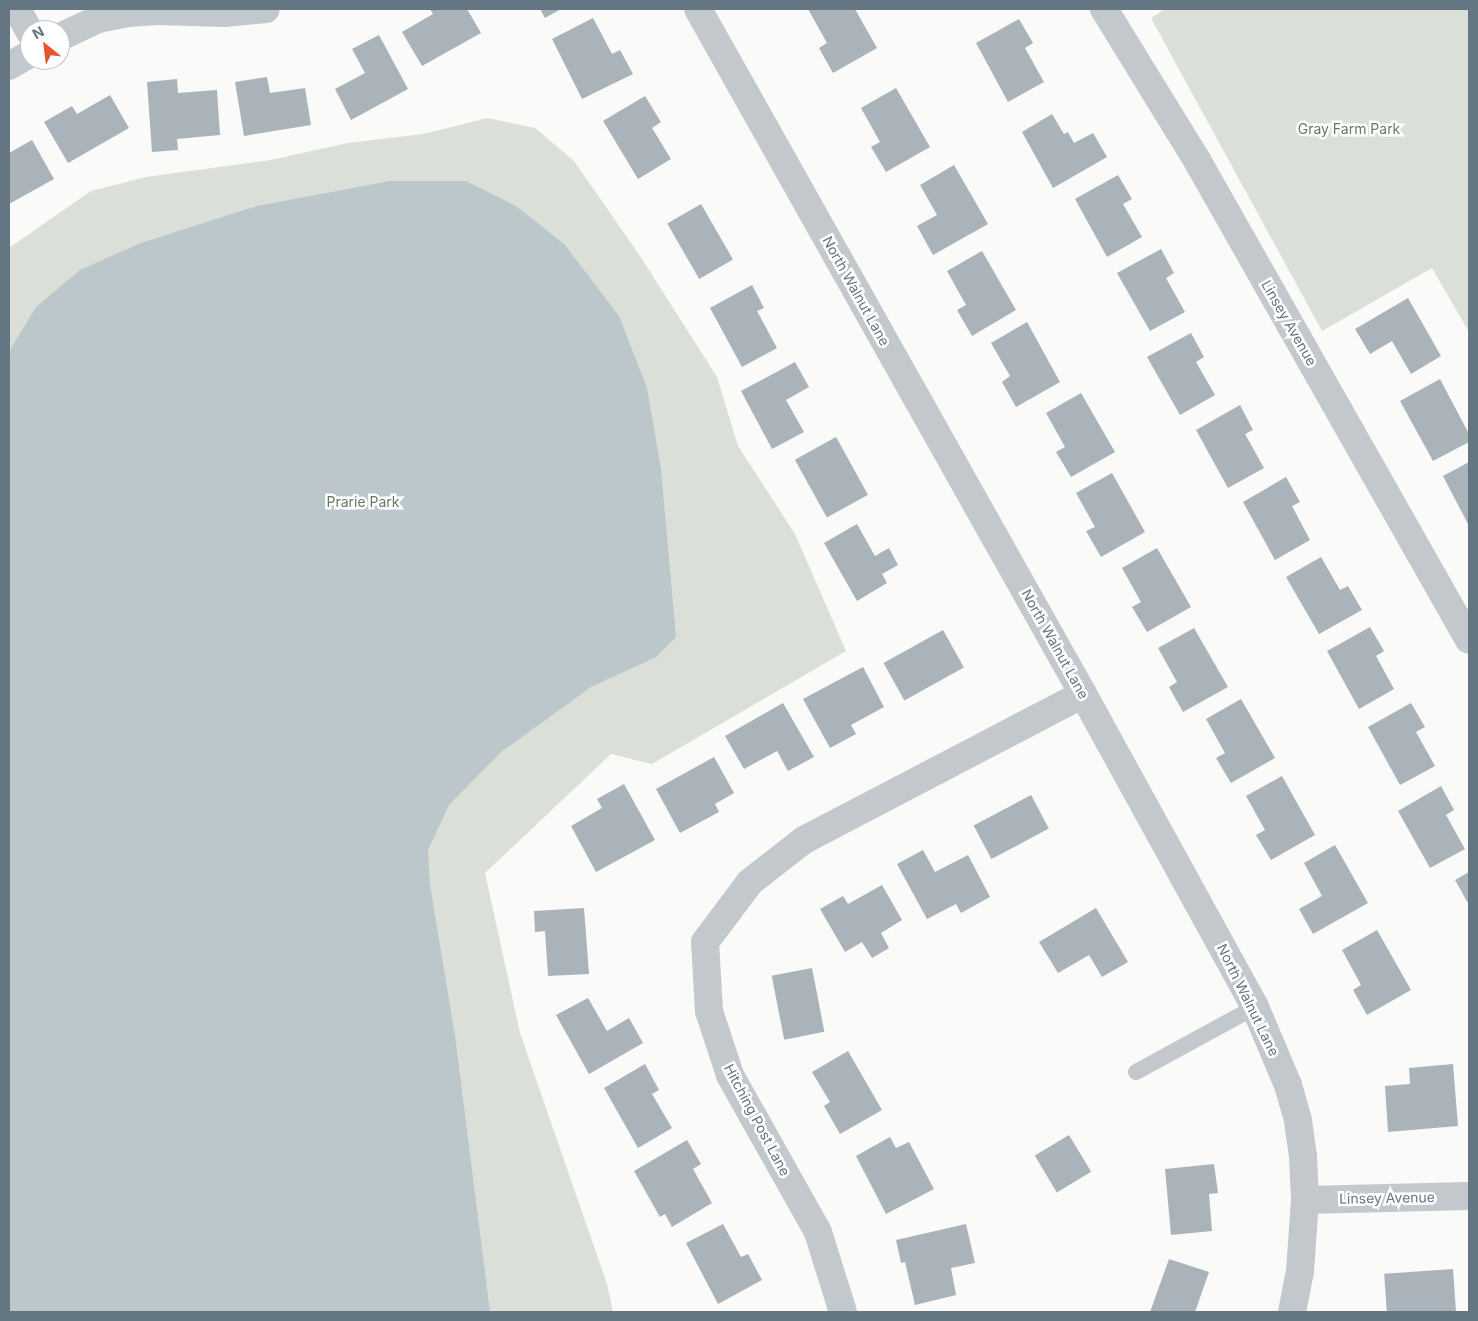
<!DOCTYPE html>
<style>
body{margin:0}
#map{position:relative;width:1478px;height:1321px;overflow:hidden;background:#fafaf8;font-family:Inter,sans-serif}
div>[style]{position:absolute}
.green>*{inset:0;background:#dadfd7}
.water>*{inset:0;background:#bbc7cb}
.building>*{inset:0;background:#aab3b9;transform-origin:0 0}
.service>*{height:16px;margin:-8px;padding:0 8px;transform-origin:8px;border-radius:8px;background:#c3c8cc}
.minor>*{height:28px;margin:-14px;padding:0 14px;transform-origin:14px;border-radius:14px;background:#c3c8cc}
.tertiary>*{height:28px;margin:-14px;padding:0 14px;transform-origin:14px;border-radius:14px;background:#c3c8cc}
span{translate:-50% -50%;white-space:nowrap;text-align:center;line-height:1.15;-webkit-text-stroke:5px #fff;paint-order:stroke}
.park-label{font-size:14px;color:#687a64}
.street-label{font-size:14px;color:#657683}
.frame{position:absolute;inset:0;border:10px solid #657683;pointer-events:none}
.north{position:absolute;left:20px;top:20px;width:50px;height:50px;box-sizing:border-box;background:#fff;border:1px solid #c1c8cd;border-radius:50%;rotate:331deg;font-size:14px;font-weight:700;line-height:20px;text-align:center;color:#657683}
.north::after{content:'';display:block;margin:auto;width:18px;height:22px;background:#e4572e;clip-path:polygon(50% 0,100% 100%,50% 72%,0 100%)}
</style>
<div id="map">
<div class="green">
<i style="clip-path:polygon(1165px 9px,1469px 9px,1469px 332px,1432px 268px,1322px 331px,1151px 18px)"></i>
<i style="clip-path:polygon(488px 118px,535px 128px,574px 161px,640px 256px,717px 377px,738px 446px,795px 534px,846px 651px,652px 764px,611px 754px,485px 873px,520px 1033px,607px 1284px,613px 1312px,9px 1312px,9px 248px,91px 191px,146px 177px,271px 160px,348px 143px,423px 134px)"></i>
</div>
<div class="water">
<i style="clip-path:polygon(390px 181px,466px 181px,516px 206px,565px 245px,619px 316px,647px 388px,661px 469px,676px 637px,656px 657px,591px 687px,501px 752px,449px 805px,428px 850px,430px 885px,455px 1036px,490px 1312px,9px 1312px,9px 360px,11px 348px,36px 307px,80px 270px,141px 243px,257px 206px)"></i>
</div>
<div class="building">
<i style="clip-path:polygon(430px 9px,467px 9px,481px 33px,422px 66px,402px 32px,433px 14px)"></i>
<i style="clip-path:polygon(540px 9px,561px 9px,545px 18px)"></i>
<i style="clip-path:polygon(808px 9px,855px 9px,877px 48px,833px 73px,819px 48px,827px 43px)"></i>
<i style="clip-path:polygon(593px 18px,612px 54px,620px 50px,633px 74px,582px 99px,552px 39px)"></i>
<i style="clip-path:polygon(1019px 19px,1033px 43px,1025px 48px,1044px 82px,1008px 102px,976px 43px)"></i>
<i style="clip-path:polygon(379px 35px,408px 89px,351px 120px,335px 89px,365px 73px,352px 49px)"></i>
<i style="clip-path:polygon(267px 77px,270px 93px,305px 88px,311px 125px,244px 136px,235px 82px)"></i>
<i style="clip-path:polygon(177px 79px,178px 93px,217px 90px,220px 135px,177px 139px,178px 150px,152px 152px,147px 82px)"></i>
<i style="clip-path:polygon(896px 88px,930px 147px,886px 172px,871px 147px,880px 142px,861px 108px)"></i>
<i style="clip-path:polygon(110px 95px,129px 128px,68px 163px,44px 122px,72px 106px,77px 114px)"></i>
<i style="clip-path:polygon(645px 96px,661px 122px,652px 128px,671px 159px,638px 179px,603px 121px)"></i>
<i style="clip-path:polygon(1052px 114px,1064px 134px,1068px 132px,1074px 143px,1093px 133px,1107px 157px,1053px 188px,1022px 132px)"></i>
<i style="clip-path:polygon(32px 140px,54px 179px,9px 204px,9px 153px)"></i>
<i style="clip-path:polygon(954px 165px,988px 224px,933px 255px,917px 226px,937px 215px,920px 185px)"></i>
<i style="clip-path:polygon(1118px 175px,1132px 199px,1123px 204px,1142px 237px,1107px 257px,1075px 199px)"></i>
<i style="left:701px;top:204px;width:64px;height:39px;rotate:60deg"></i>
<i style="clip-path:polygon(1161px 249px,1174px 273px,1166px 278px,1185px 312px,1150px 331px,1117px 273px)"></i>
<i style="clip-path:polygon(982px 251px,1016px 310px,972px 336px,957px 310px,966px 305px,947px 271px)"></i>
<i style="clip-path:polygon(752px 285px,764px 308px,757px 311px,777px 348px,742px 367px,710px 308px)"></i>
<i style="clip-path:polygon(1408px 298px,1441px 356px,1411px 374px,1392px 341px,1370px 354px,1355px 329px)"></i>
<i style="clip-path:polygon(1027px 322px,1060px 382px,1016px 407px,1002px 382px,1010px 376px,991px 343px)"></i>
<i style="clip-path:polygon(1191px 333px,1204px 357px,1196px 362px,1215px 395px,1180px 415px,1147px 357px)"></i>
<i style="clip-path:polygon(795px 362px,809px 387px,786px 400px,804px 432px,772px 449px,741px 391px)"></i>
<i style="clip-path:polygon(1440px 379px,1469px 434px,1469px 442px,1433px 461px,1400px 401px)"></i>
<i style="clip-path:polygon(1081px 393px,1115px 452px,1071px 477px,1056px 452px,1065px 447px,1046px 413px)"></i>
<i style="clip-path:polygon(1240px 405px,1253px 430px,1245px 434px,1264px 468px,1228px 488px,1196px 430px)"></i>
<i style="left:836px;top:437px;width:66px;height:47px;rotate:61deg"></i>
<i style="clip-path:polygon(1469px 462px,1469px 526px,1443px 476px)"></i>
<i style="clip-path:polygon(1112px 473px,1145px 532px,1101px 557px,1086px 531px,1095px 527px,1076px 493px)"></i>
<i style="clip-path:polygon(1286px 477px,1300px 502px,1292px 506px,1310px 540px,1275px 560px,1243px 502px)"></i>
<i style="clip-path:polygon(857px 524px,875px 556px,889px 548px,898px 565px,882px 574px,887px 583px,857px 601px,824px 543px)"></i>
<i style="clip-path:polygon(1157px 548px,1191px 607px,1147px 632px,1132px 607px,1141px 602px,1122px 568px)"></i>
<i style="clip-path:polygon(1321px 557px,1340px 590px,1348px 586px,1362px 610px,1319px 634px,1286px 577px)"></i>
<i style="clip-path:polygon(1370px 627px,1384px 651px,1376px 656px,1394px 689px,1359px 709px,1327px 651px)"></i>
<i style="clip-path:polygon(1194px 628px,1228px 687px,1183px 712px,1169px 687px,1177px 682px,1158px 648px)"></i>
<i style="left:943px;top:630px;width:43px;height:68px;rotate:61deg"></i>
<i style="clip-path:polygon(863px 667px,884px 707px,851px 725px,856px 734px,830px 748px,803px 699px)"></i>
<i style="clip-path:polygon(1241px 699px,1275px 758px,1231px 783px,1216px 758px,1225px 753px,1206px 719px)"></i>
<i style="clip-path:polygon(783px 703px,814px 757px,788px 771px,777px 751px,744px 769px,725px 736px)"></i>
<i style="clip-path:polygon(1411px 703px,1425px 727px,1416px 732px,1435px 766px,1400px 785px,1368px 727px)"></i>
<i style="clip-path:polygon(714px 757px,734px 793px,715px 804px,719px 812px,680px 833px,656px 789px)"></i>
<i style="clip-path:polygon(1282px 776px,1315px 835px,1271px 860px,1256px 835px,1265px 830px,1246px 796px)"></i>
<i style="clip-path:polygon(624px 784px,655px 840px,596px 872px,571px 826px,602px 808px,597px 799px)"></i>
<i style="clip-path:polygon(1441px 786px,1454px 810px,1446px 815px,1465px 849px,1430px 868px,1398px 811px)"></i>
<i style="left:1031px;top:795px;width:38px;height:65px;rotate:62deg"></i>
<i style="clip-path:polygon(1335px 845px,1368px 903px,1313px 934px,1299px 909px,1322px 896px,1304px 863px)"></i>
<i style="clip-path:polygon(923px 850px,935px 872px,968px 855px,990px 897px,961px 913px,956px 904px,927px 919px,897px 864px)"></i>
<i style="clip-path:polygon(1469px 872px,1469px 905px,1455px 880px)"></i>
<i style="clip-path:polygon(882px 885px,902px 920px,881px 933px,889px 948px,872px 958px,862px 942px,845px 952px,820px 909px,843px 896px,848px 904px)"></i>
<i style="clip-path:polygon(584px 908px,589px 974px,548px 976px,545px 931px,535px 932px,534px 911px)"></i>
<i style="clip-path:polygon(1096px 908px,1128px 962px,1102px 977px,1089px 955px,1058px 973px,1039px 942px)"></i>
<i style="clip-path:polygon(1377px 930px,1411px 990px,1367px 1015px,1353px 990px,1361px 985px,1342px 950px)"></i>
<i style="left:812px;top:968px;width:65px;height:41px;rotate:79deg"></i>
<i style="clip-path:polygon(588px 998px,607px 1031px,629px 1018px,643px 1043px,589px 1074px,556px 1015px)"></i>
<i style="clip-path:polygon(848px 1051px,882px 1110px,840px 1134px,824px 1106px,830px 1102px,812px 1072px)"></i>
<i style="clip-path:polygon(645px 1064px,659px 1090px,652px 1094px,672px 1128px,638px 1148px,604px 1088px)"></i>
<i style="clip-path:polygon(1453px 1064px,1458px 1126px,1388px 1132px,1385px 1086px,1410px 1084px,1409px 1068px)"></i>
<i style="left:1069px;top:1135px;width:43px;height:40px;rotate:59deg"></i>
<i style="clip-path:polygon(890px 1137px,896px 1148px,909px 1142px,934px 1189px,886px 1214px,856px 1156px)"></i>
<i style="clip-path:polygon(687px 1140px,701px 1164px,693px 1169px,712px 1203px,672px 1227px,665px 1214px,660px 1217px,634px 1171px)"></i>
<i style="clip-path:polygon(1214px 1164px,1218px 1193px,1209px 1194px,1212px 1231px,1171px 1235px,1165px 1169px)"></i>
<i style="clip-path:polygon(723px 1224px,741px 1257px,748px 1254px,762px 1280px,718px 1304px,686px 1243px)"></i>
<i style="clip-path:polygon(966px 1224px,975px 1263px,951px 1268px,956px 1295px,915px 1305px,905px 1262px,901px 1263px,896px 1240px)"></i>
<i style="clip-path:polygon(1169px 1259px,1209px 1272px,1195px 1312px,1150px 1312px)"></i>
<i style="left:1453px;top:1269px;width:42px;height:69px;rotate:86deg"></i>
</div>
<div class="service">
<i style="left:1136px;top:1072px;width:136px;rotate:-28.6deg"></i>
</div>
<div class="minor">
<i style="left:17px;top:9px;width:26px;rotate:61deg"></i>
<i style="left:1104px;top:9px;width:180px;rotate:58.4deg"></i>
<i style="left:1198px;top:162px;width:549px;rotate:60.45deg"></i>
<i style="left:60px;top:37px;width:42px;rotate:-25.3deg"></i>
<i style="left:98px;top:19px;width:31px;rotate:-11deg"></i>
<i style="left:128px;top:13px;width:29px;rotate:-4deg"></i>
<i style="left:157px;top:11px;width:68px;rotate:1.7deg"></i>
<i style="left:225px;top:13px;width:41px;rotate:-5.6deg"></i>
<i style="left:9px;top:66px;width:24px;rotate:-30deg"></i>
<i style="left:1305px;top:1200px;width:164px;rotate:-1.4deg"></i>
<i style="left:843px;top:1312px;width:84px;rotate:-107.4deg"></i>
<i style="left:818px;top:1232px;width:180px;rotate:-119.3deg"></i>
<i style="left:730px;top:1075px;width:67px;rotate:-108.2deg"></i>
<i style="left:709px;top:1011px;width:69px;rotate:-93.3deg"></i>
<i style="left:705px;top:942px;width:75px;rotate:-53.1deg"></i>
<i style="left:750px;top:882px;width:68px;rotate:-37.9deg"></i>
<i style="left:804px;top:840px;width:315px;rotate:-27.6deg"></i>
</div>
<div class="tertiary">
<i style="left:698px;top:9px;width:786px;rotate:60.66deg"></i>
<i style="left:1083px;top:694px;width:357px;rotate:61.2deg"></i>
<i style="left:1255px;top:1007px;width:85px;rotate:67.1deg"></i>
<i style="left:1288px;top:1085px;width:37px;rotate:74deg"></i>
<i style="left:1298px;top:1121px;width:36px;rotate:82deg"></i>
<i style="left:1303px;top:1157px;width:43px;rotate:87.3deg"></i>
<i style="left:1305px;top:1200px;width:71px;rotate:94deg"></i>
<i style="left:1300px;top:1271px;width:42px;rotate:101deg"></i>
</div>
<div class="park-label">
<span style="left:1349px;top:129px">Gray Farm Park</span>
<span style="left:363px;top:502px">Prarie Park</span>
</div>
<div class="street-label">
<span style="left:856px;top:291px;rotate:61deg">North Walnut Lane</span>
<span style="left:1289px;top:323px;rotate:60deg">Linsey Avenue</span>
<span style="left:1055px;top:644px;rotate:61deg">North Walnut Lane</span>
<span style="left:1248px;top:1000px;rotate:64deg">North Walnut Lane</span>
<span style="left:757px;top:1120px;rotate:62deg">Hitching Post Lane</span>
<span style="left:1387px;top:1198px;rotate:-1deg">Linsey Avenue</span>
</div>
<div class="frame"></div>
<div class="north">N</div>
</div>
